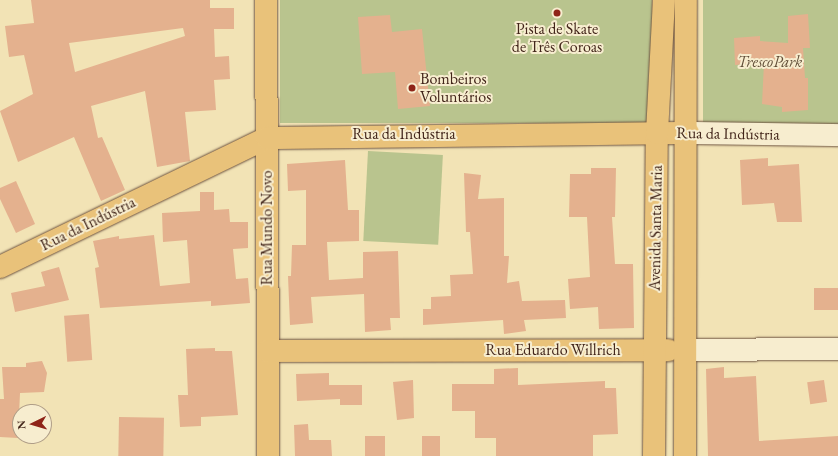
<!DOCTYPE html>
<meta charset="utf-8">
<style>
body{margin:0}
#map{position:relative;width:838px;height:456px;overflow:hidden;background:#f2e3b5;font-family:"EB Garamond",serif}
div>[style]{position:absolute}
.green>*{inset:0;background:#b9c48e;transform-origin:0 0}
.building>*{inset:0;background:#e4b18e;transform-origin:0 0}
.roads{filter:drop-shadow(0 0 1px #6e5441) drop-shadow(0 0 1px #6e5441)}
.minor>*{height:22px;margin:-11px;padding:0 11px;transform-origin:11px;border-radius:11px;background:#f7edcf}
.major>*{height:22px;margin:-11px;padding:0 11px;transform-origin:11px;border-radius:11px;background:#e9c27a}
.dots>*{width:11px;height:11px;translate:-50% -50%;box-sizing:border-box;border:2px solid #f7edcf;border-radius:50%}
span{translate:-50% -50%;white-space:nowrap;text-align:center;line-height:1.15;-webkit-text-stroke:4px #f7edcf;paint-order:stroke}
.poi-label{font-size:16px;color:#42251a}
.left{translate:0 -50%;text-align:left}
.park-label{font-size:16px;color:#604d37;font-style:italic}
.street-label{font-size:16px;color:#42251a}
.north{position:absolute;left:12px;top:404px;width:40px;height:40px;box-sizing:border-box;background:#f7edcf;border:1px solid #af9d87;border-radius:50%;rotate:265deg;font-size:11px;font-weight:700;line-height:16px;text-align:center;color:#42251a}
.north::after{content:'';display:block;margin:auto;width:14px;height:18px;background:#8f2418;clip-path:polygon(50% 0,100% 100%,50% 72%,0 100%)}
</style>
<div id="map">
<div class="green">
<i style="left:280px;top:0;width:372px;height:123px"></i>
<i style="left:703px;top:0;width:135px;height:125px"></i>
<i style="left:368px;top:151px;width:75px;height:90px;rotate:3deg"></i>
</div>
<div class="building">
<i style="clip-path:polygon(evenodd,31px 0,210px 0,210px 8px,234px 8px,234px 29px,214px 29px,215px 57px,229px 56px,230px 79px,214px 80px,216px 110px,185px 112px,190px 161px,157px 167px,145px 91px,91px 106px,98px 138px,102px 137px,125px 190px,101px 201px,74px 137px,18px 162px,0 111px,33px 94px,24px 55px,9px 57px,5px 26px,34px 23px,31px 0,183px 28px,185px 36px,75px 72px,69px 43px,183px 28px)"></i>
<i style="clip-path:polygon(808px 14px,810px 48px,803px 48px,805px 78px,808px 78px,808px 110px,782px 112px,782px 107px,762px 104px,764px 63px,735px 65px,734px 38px,760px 36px,760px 41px,788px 43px,788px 16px)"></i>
<i style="clip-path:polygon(390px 15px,392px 32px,422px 29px,430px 106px,398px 109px,395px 72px,362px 74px,358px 17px)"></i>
<i style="clip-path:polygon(768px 158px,768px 166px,799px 164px,802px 222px,777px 222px,774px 203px,742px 205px,740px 160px)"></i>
<i style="clip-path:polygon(345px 160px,348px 210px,359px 210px,359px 241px,327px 242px,329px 280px,363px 278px,363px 252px,398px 251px,400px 318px,390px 318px,391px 330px,365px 332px,364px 294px,311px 297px,313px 323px,290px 325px,288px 276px,291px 276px,292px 245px,306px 245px,306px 190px,288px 191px,287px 164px)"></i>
<i style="clip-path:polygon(591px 168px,616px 168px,615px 217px,612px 217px,615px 264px,633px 264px,634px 328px,599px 329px,598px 307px,570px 309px,568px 279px,590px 277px,587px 217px,569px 217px,570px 174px,591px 174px)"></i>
<i style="clip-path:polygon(464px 173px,481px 175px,478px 199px,504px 198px,504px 256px,509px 256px,507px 283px,519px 281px,522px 301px,565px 300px,566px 318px,524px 320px,526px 331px,504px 334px,503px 320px,423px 325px,423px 309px,431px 309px,431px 297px,451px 296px,450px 275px,473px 274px,470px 232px,466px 232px)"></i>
<i style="clip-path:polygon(16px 181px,35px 224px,16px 233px,0 199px,0 188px)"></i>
<i style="clip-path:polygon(200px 192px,214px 192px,214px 210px,229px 209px,230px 222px,248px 222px,248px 248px,233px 249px,236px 279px,248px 278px,250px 303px,211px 306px,211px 301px,100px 308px,95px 268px,99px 267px,93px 241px,119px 236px,119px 239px,154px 235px,160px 286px,190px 283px,187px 240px,163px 242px,162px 213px,200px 211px)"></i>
<i style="clip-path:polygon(59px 267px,69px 300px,15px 312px,11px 293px,45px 286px,41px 272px)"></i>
<i style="left:838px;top:288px;width:22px;height:24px;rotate:90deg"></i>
<i style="left:89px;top:314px;width:46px;height:25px;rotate:86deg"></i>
<i style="clip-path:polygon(215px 348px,215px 351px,232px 351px,238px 415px,201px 417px,201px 426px,180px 427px,178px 395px,188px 395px,186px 349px)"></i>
<i style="clip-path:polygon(42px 361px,47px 373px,44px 392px,20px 393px,18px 438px,0 437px,0 399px,4px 399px,2px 367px,26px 367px,26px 363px)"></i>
<i style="clip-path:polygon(724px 367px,724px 378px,756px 376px,759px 441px,838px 436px,838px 456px,708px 456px,706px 369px)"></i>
<i style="clip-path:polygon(518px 368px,518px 385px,605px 381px,605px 388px,616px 388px,618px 434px,593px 435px,593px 456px,496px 456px,496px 438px,475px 438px,475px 411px,452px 411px,452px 384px,494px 384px,494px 369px)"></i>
<i style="clip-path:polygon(329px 373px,329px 385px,362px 385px,362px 405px,340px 405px,340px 399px,297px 401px,296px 374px)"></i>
<i style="clip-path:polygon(413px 380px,414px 418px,397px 420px,393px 382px)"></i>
<i style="left:824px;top:380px;width:22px;height:17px;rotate:82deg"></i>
<i style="left:119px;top:417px;width:45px;height:39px;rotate:1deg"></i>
<i style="clip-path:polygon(308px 424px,309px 440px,331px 440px,332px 456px,295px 456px,294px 425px)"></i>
<i style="left:365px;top:436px;width:20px;height:20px"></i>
<i style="left:422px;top:436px;width:18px;height:20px"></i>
</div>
<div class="roads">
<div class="minor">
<i style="left:688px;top:133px;width:150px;rotate:0.8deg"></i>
<i style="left:686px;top:350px;width:152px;rotate:-0.4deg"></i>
</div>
<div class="major">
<i style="left:266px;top:0;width:456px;rotate:89.7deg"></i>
<i style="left:0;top:267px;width:297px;rotate:-25.8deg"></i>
<i style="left:267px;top:138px;width:421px;rotate:-0.7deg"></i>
<i style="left:268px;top:351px;width:400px;rotate:-0.1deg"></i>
<i style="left:654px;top:456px;width:323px;rotate:-89.5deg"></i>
<i style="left:657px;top:133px;width:133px;rotate:-87deg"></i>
<i style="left:685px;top:456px;width:456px;rotate:-89.9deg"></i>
</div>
</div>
<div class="dots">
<i style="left:557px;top:13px;background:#8f2418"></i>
<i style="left:412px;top:88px;background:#8f2418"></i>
</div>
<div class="poi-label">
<span style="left:557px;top:38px">Pista de Skate<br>de Três Coroas</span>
<span class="left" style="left:420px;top:88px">Bombeiros<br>Voluntários</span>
</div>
<div class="park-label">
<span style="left:770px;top:62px">TrescoPark</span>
</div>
<div class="street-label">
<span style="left:404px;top:134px">Rua da Indústria</span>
<span style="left:728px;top:134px;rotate:1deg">Rua da Indústria</span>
<span style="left:88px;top:224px;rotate:-26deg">Rua da Indústria</span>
<span style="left:267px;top:228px;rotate:-90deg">Rua Mundo Novo</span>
<span style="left:656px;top:228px;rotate:-89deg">Avenida Santa Maria</span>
<span style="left:553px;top:350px">Rua Eduardo Willrich</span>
</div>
<div class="north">N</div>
</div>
